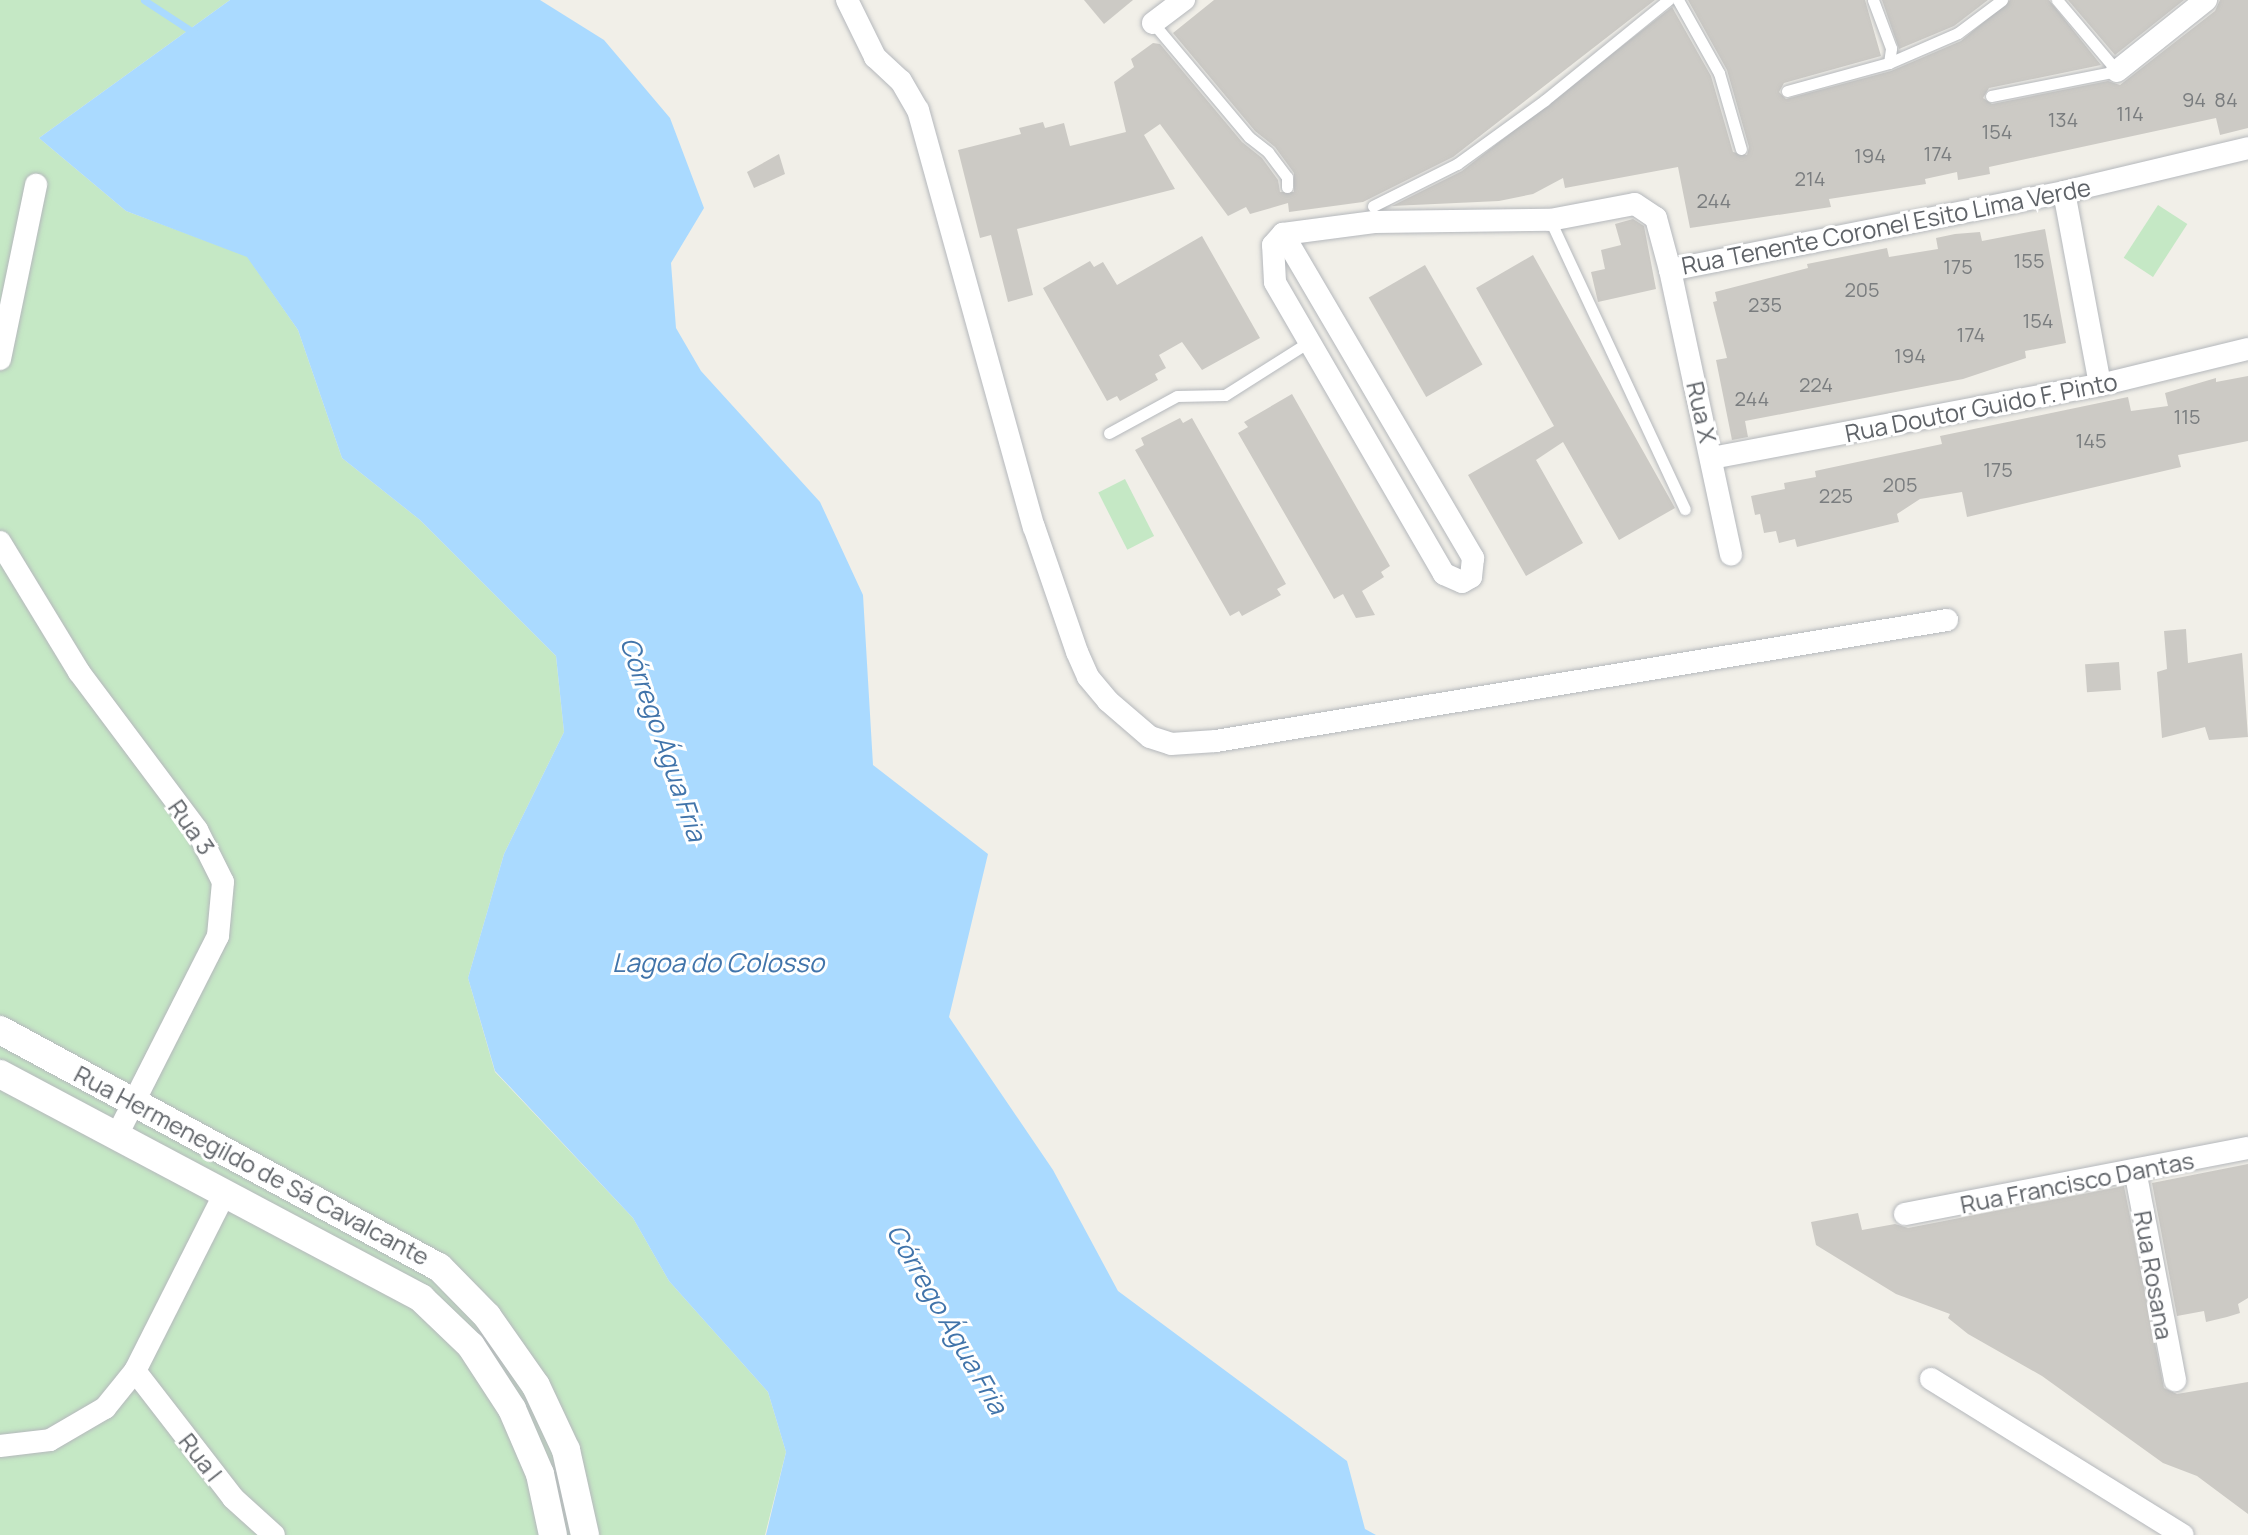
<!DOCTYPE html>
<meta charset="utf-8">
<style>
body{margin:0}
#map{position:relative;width:2248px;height:1535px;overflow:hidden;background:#f1efe8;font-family:Manrope,sans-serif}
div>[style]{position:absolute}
.green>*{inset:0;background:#c5e8c5;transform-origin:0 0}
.water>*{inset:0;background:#aadaff}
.stream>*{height:7px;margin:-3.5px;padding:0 3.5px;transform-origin:3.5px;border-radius:3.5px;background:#aadaff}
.building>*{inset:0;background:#cccac5;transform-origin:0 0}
.roads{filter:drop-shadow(0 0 2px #b5b8bc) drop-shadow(0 0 2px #b5b8bc)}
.service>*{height:11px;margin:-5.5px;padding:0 5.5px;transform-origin:5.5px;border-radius:5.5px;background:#fff}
.minor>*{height:22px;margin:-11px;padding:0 11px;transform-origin:11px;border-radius:11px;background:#fff}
.tertiary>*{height:28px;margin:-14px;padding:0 14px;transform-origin:14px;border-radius:14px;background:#fff}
span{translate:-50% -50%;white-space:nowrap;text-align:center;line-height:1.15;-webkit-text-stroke:6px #fff;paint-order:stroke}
.number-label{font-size:20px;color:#7a7d7f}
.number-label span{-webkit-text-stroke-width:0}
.street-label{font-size:24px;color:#5f6368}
.water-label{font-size:26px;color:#4174aa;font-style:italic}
</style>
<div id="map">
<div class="green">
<i style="clip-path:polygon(0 0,230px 0,39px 138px,126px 211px,247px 256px,298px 330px,342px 458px,420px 520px,556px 656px,564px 732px,504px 854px,468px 978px,495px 1072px,633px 1218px,669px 1281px,768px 1392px,786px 1452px,765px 1535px,0 1535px)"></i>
<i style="left:2158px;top:205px;width:35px;height:63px;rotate:33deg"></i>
<i style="left:1125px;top:479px;width:64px;height:30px;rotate:63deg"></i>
</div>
<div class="water">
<i style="clip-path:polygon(230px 0,540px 0,604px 40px,670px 118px,704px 208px,671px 263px,676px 328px,701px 371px,820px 502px,863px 595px,873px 765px,988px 854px,949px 1017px,1053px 1170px,1118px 1291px,1347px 1461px,1365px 1529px,1376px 1535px,766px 1535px,786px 1452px,768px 1392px,669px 1281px,633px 1218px,495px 1071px,468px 978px,504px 854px,564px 732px,556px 656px,420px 520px,342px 458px,298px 330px,247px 257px,126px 211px,39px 138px)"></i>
</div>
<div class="stream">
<i style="left:144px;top:0;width:62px;rotate:33.2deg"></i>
</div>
<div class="building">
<i style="clip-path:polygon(1084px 0,1133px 0,1104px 24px)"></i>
<i style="clip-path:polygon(1214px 0,1655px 0,1453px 157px,1363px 202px,1289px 212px,1288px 203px,1250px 214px,1246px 207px,1228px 216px,1160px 124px,1144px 135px,1175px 189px,1017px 229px,1033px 295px,1008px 302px,991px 235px,980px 238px,958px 150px,1021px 134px,1019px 128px,1043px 122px,1045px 128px,1064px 123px,1070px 146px,1126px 132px,1114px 82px,1134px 67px,1131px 59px,1153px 43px,1160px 44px,1242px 142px,1262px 158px,1278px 180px,1280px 192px,1294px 192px,1294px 173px,1275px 147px,1255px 131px,1173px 33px)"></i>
<i style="clip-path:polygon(1688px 0,1865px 0,1881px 56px,1784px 83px,1779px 92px,1786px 99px,1891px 71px,1961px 41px,2010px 0,2049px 0,2101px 65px,1989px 88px,1983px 98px,1992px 104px,2108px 81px,2120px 85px,2215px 11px,2220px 0,2248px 0,2248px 128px,2220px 135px,2216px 118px,1989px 167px,1990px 174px,1958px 180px,1957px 172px,1925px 179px,1926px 184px,1829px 199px,1831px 207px,1690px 228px,1678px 167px,1565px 188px,1563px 178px,1533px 194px,1499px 201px,1392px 206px,1462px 171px,1672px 7px,1711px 76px,1733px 152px,1747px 155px,1749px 147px,1727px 70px)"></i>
<i style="clip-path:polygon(1882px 0,1988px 0,1954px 26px,1899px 49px)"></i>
<i style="clip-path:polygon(2068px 0,2184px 0,2115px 55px)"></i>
<i style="clip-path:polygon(779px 154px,785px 174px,754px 188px,747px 172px)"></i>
<i style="clip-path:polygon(1633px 219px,1644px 226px,1656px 289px,1598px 302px,1591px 272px,1605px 269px,1601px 250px,1621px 245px,1615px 224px)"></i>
<i style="clip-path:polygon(2045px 229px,2066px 343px,2025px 351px,2026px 358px,1963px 379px,1745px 421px,1748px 437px,1732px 440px,1716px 360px,1727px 358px,1713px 302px,1717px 301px,1715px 292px,1808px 268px,1807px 264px,1887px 248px,1889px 257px,1938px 249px,1936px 238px,1955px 234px,1980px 232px,1982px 241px)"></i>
<i style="clip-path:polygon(1202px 236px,1260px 338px,1202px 370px,1182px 342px,1159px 355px,1166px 368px,1155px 374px,1158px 380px,1120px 401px,1117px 396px,1107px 401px,1043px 288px,1090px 261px,1094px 267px,1103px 262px,1117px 285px)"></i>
<i style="clip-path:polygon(1533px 255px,1675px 508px,1619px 540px,1563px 442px,1536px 460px,1583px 543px,1526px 576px,1468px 475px,1554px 426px,1476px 288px)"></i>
<i style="left:1425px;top:265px;width:115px;height:65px;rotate:60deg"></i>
<i style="clip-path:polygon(2248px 376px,2248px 441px,2178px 455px,2181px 467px,1967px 517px,1962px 492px,1920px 499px,1897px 514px,1899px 522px,1797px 547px,1795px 539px,1779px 543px,1776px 531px,1764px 533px,1760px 514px,1755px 515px,1751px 496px,1785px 489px,1784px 483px,1816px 477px,1815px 471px,1942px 444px,1940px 436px,2128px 397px,2131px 411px,2168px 406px,2165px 393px,2216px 378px,2216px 382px)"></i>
<i style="clip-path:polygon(1292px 394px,1390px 566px,1381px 572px,1384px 577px,1362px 591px,1375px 615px,1356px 618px,1343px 594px,1334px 599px,1238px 433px,1248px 427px,1244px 422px)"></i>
<i style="clip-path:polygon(1180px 418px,1183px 423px,1192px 418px,1286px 584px,1277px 589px,1281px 595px,1242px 616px,1239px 611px,1230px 616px,1135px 450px,1144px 445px,1141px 438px)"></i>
<i style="clip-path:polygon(2186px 629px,2188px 663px,2242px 653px,2248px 737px,2209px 740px,2205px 727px,2162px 738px,2157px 672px,2167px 669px,2164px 631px)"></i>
<i style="left:2119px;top:662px;width:28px;height:34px;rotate:86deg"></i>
<i style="clip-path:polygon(2248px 1164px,2248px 1298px,2238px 1304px,2240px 1313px,2227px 1317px,2206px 1322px,2204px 1311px,2177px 1316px,2152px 1183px)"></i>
<i style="clip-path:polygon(2124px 1186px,2164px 1388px,2177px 1394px,2248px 1382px,2248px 1514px,2197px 1476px,2163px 1463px,2042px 1376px,1968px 1334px,1948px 1318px,1950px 1314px,1896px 1294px,1816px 1245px,1811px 1222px,1858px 1213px,1862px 1230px,1895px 1224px,1908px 1228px)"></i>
</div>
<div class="roads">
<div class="service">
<i style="left:1678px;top:0;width:84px;rotate:60.7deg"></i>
<i style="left:1719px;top:73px;width:79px;rotate:73.9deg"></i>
<i style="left:2057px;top:0;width:93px;rotate:49.8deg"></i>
<i style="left:1153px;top:23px;width:149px;rotate:49.9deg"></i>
<i style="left:1249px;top:137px;width:24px;rotate:38deg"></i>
<i style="left:1268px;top:152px;width:31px;rotate:53deg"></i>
<i style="left:1287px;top:177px;width:10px;rotate:90deg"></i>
<i style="left:1889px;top:63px;width:75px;rotate:-23.5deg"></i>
<i style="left:1958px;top:33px;width:55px;rotate:-36.9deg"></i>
<i style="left:1787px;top:91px;width:106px;rotate:-15.4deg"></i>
<i style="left:1889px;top:63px;width:15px;rotate:-82deg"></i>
<i style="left:1891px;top:48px;width:51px;rotate:-110.6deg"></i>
<i style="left:1991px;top:96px;width:128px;rotate:-11.2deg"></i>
<i style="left:1373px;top:206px;width:94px;rotate:-26.6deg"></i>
<i style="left:1457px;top:164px;width:109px;rotate:-36deg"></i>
<i style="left:1545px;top:100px;width:159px;rotate:-39.1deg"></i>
<i style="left:1550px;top:220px;width:319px;rotate:65deg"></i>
<i style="left:1109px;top:433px;width:77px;rotate:-28.6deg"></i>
<i style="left:1177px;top:396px;width:48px;rotate:-1.2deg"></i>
<i style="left:1225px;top:395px;width:97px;rotate:-32.4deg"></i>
</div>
<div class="minor">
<i style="left:847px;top:0;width:64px;rotate:63.8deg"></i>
<i style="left:875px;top:57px;width:35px;rotate:43deg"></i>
<i style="left:901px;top:81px;width:34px;rotate:60deg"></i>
<i style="left:918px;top:110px;width:433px;rotate:74.5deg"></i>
<i style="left:1034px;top:527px;width:132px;rotate:71deg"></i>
<i style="left:1077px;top:652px;width:27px;rotate:66deg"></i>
<i style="left:1088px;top:677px;width:31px;rotate:50deg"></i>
<i style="left:1108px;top:701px;width:55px;rotate:40.6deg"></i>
<i style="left:1150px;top:737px;width:22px;rotate:18deg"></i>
<i style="left:1171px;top:744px;width:45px;rotate:-3.8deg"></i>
<i style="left:1216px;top:741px;width:741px;rotate:-9.4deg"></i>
<i style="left:1153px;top:23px;width:39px;rotate:-37deg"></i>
<i style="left:2117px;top:71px;width:114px;rotate:-38.6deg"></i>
<i style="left:2064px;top:192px;width:196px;rotate:79.4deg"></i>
<i style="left:1283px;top:234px;width:376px;rotate:59.6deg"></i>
<i style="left:1473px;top:558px;width:19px;rotate:96deg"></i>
<i style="left:1471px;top:577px;width:10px;rotate:151deg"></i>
<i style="left:1462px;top:582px;width:20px;rotate:-156deg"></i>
<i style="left:1444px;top:574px;width:337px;rotate:-120.1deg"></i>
<i style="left:1275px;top:282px;width:37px;rotate:-93deg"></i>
<i style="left:1273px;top:245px;width:15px;rotate:-48deg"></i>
<i style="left:1283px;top:234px;width:92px;rotate:-7.5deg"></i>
<i style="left:1374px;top:222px;width:176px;rotate:-0.7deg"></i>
<i style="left:1550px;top:220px;width:86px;rotate:-10.7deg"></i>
<i style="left:1635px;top:204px;width:25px;rotate:34deg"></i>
<i style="left:1656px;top:218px;width:54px;rotate:74.9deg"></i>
<i style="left:1670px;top:270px;width:402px;rotate:-11.2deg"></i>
<i style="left:2064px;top:192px;width:189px;rotate:-13.4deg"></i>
<i style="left:1670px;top:270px;width:291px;rotate:77.9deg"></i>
<i style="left:0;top:359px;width:178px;rotate:-78.3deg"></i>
<i style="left:1712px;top:458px;width:395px;rotate:-10.7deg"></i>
<i style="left:2100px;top:385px;width:152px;rotate:-13.7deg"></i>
<i style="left:0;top:542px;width:152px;rotate:58.7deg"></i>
<i style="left:79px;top:672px;width:197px;rotate:53.2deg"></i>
<i style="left:197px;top:830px;width:58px;rotate:63.4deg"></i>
<i style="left:223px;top:882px;width:54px;rotate:95.3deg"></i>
<i style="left:218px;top:936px;width:225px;rotate:116.9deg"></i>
<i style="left:2135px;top:1170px;width:214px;rotate:79.2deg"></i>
<i style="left:1905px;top:1214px;width:349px;rotate:-10.9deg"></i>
<i style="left:135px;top:1371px;width:160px;rotate:52.3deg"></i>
<i style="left:233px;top:1498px;width:55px;rotate:42.1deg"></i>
<i style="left:1931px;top:1379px;width:296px;rotate:31.8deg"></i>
<i style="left:0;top:1446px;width:50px;rotate:-6.8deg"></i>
<i style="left:50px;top:1440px;width:64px;rotate:-30.2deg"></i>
<i style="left:105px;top:1408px;width:48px;rotate:-51deg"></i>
<i style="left:135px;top:1371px;width:199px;rotate:-63.2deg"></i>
</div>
<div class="tertiary">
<i style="left:0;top:1030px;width:499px;rotate:28.4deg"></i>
<i style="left:439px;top:1267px;width:69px;rotate:45.6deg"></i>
<i style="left:487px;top:1316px;width:85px;rotate:55deg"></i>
<i style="left:536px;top:1386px;width:71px;rotate:64.9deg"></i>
<i style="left:566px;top:1450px;width:87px;rotate:77.4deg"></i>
<i style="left:0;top:1074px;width:477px;rotate:28deg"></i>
<i style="left:421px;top:1298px;width:69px;rotate:43.8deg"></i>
<i style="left:471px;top:1346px;width:75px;rotate:56.9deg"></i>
<i style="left:512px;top:1409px;width:71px;rotate:66.7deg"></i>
<i style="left:540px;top:1474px;width:62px;rotate:78deg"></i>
</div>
</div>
<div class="number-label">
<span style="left:2194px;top:99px">94</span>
<span style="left:2226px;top:99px">84</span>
<span style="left:2130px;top:113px">114</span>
<span style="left:2063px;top:119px">134</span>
<span style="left:1997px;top:131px">154</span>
<span style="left:1938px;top:153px">174</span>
<span style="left:1870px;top:155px">194</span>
<span style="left:1810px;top:178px">214</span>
<span style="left:1714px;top:200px">244</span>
<span style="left:2029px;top:260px">155</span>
<span style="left:1958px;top:266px">175</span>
<span style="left:1862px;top:289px">205</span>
<span style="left:1765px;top:304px">235</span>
<span style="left:2038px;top:320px">154</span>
<span style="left:1971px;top:334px">174</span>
<span style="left:1910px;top:355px">194</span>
<span style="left:1816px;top:384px">224</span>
<span style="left:1752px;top:398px">244</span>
<span style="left:2187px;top:416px">115</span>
<span style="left:2091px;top:440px">145</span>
<span style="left:1998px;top:469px">175</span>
<span style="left:1900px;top:484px">205</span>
<span style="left:1836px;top:495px">225</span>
</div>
<div class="street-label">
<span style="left:1886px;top:226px;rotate:-11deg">Rua Tenente Coronel Esito Lima Verde</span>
<span style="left:1981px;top:407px;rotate:-11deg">Rua Doutor Guido F. Pinto</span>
<span style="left:1702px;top:412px;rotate:77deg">Rua X</span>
<span style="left:192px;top:827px;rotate:55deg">Rua 3</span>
<span style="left:252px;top:1165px;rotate:28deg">Rua Hermenegildo de Sá Cavalcante</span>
<span style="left:2077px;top:1182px;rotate:-11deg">Rua Francisco Dantas</span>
<span style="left:2154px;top:1275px;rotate:80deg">Rua Rosana</span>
<span style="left:201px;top:1457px;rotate:52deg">Rua I</span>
</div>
<div class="water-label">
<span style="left:663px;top:739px;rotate:71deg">Córrego Água Fria</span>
<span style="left:718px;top:963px">Lagoa do Colosso</span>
<span style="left:947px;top:1319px;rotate:60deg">Córrego Água Fria</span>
</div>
</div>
